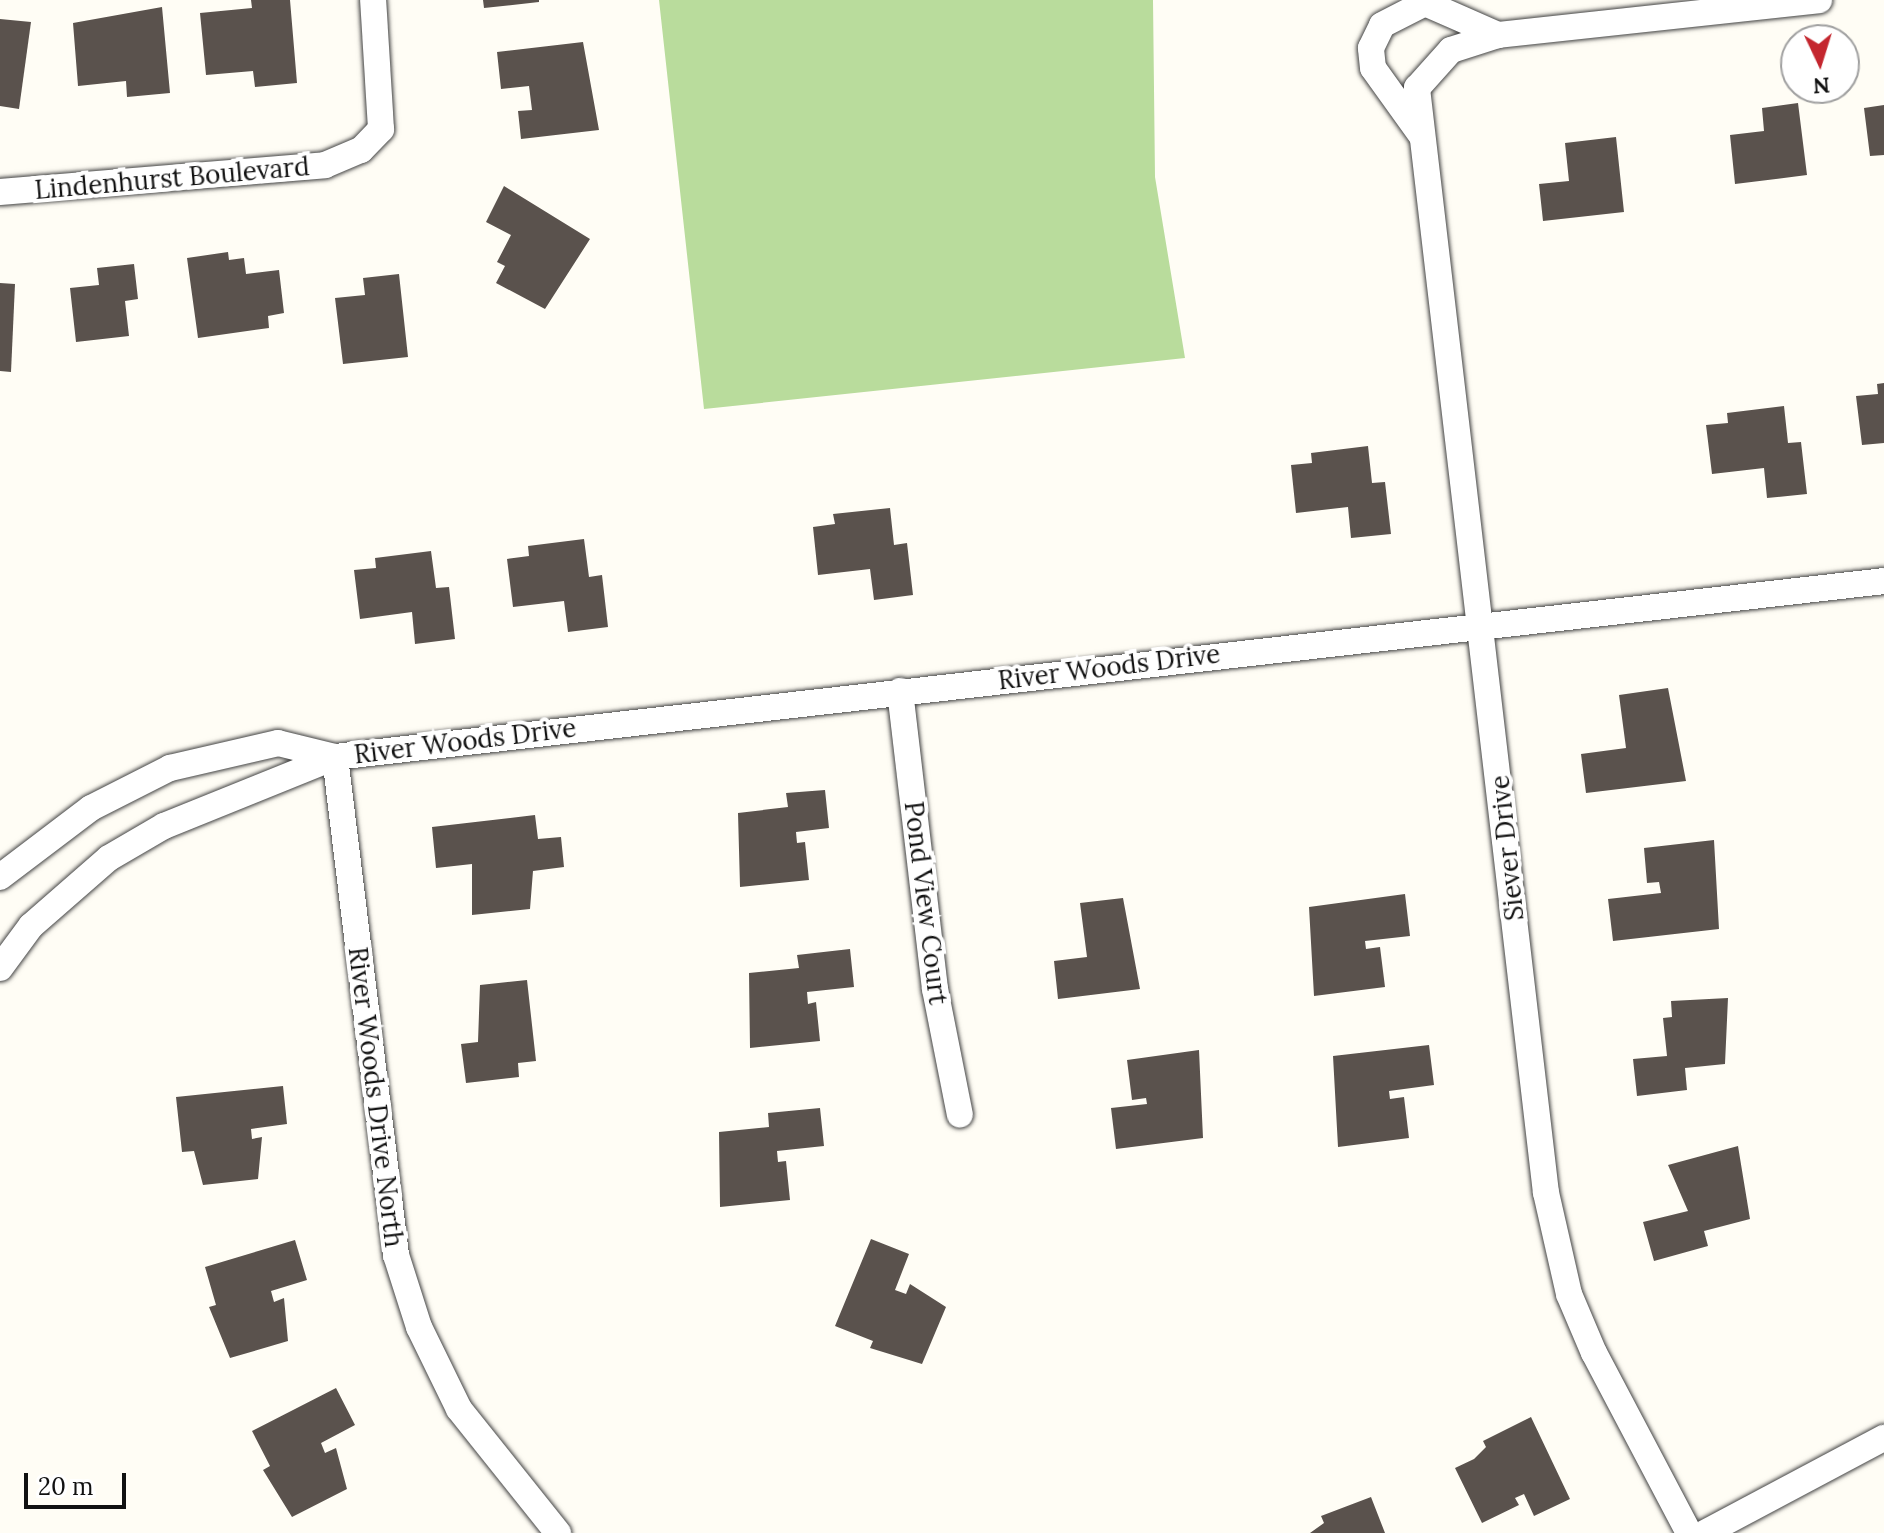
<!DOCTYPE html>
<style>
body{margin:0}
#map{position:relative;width:1884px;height:1533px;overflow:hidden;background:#fffdf5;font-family:Lora,serif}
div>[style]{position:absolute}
.forest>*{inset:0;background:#b9dc9c}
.building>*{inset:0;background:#5a524d}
.roads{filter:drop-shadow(0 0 2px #444) drop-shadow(0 0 2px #444)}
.street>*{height:26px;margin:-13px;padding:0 13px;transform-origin:13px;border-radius:13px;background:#fff}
span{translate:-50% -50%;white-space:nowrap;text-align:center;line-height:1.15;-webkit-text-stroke:8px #fff;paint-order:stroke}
.street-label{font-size:26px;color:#111}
.north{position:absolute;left:1780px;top:24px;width:80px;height:80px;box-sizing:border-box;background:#fff;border:2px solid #a0a0a0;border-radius:50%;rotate:176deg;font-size:22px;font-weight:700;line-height:32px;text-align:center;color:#111}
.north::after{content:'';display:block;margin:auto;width:28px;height:36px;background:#c4262e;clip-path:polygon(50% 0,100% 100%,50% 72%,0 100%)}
.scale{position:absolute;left:24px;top:1473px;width:102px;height:36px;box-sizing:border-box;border:4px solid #111;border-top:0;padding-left:10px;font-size:24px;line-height:28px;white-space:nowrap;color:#111;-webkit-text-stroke:6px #fff;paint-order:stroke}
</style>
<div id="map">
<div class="forest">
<i style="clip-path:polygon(659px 0,1153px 0,1155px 177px,1185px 358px,704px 409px)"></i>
</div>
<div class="building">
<i style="clip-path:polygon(251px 0,290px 0,297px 83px,255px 87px,253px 71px,206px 75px,200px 13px,252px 8px)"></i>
<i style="clip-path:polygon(483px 0,539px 0,539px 2px,484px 8px)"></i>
<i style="clip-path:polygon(162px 7px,170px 93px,127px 97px,126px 81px,78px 86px,73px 23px)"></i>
<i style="clip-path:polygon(0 19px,31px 22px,19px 109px,0 106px)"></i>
<i style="clip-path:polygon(583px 42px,599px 130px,521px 139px,518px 111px,532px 110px,529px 86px,501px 89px,497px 52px)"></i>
<i style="clip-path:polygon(1798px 103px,1807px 175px,1735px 184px,1730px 135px,1764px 131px,1762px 108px)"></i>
<i style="clip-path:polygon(1884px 105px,1884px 155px,1870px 156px,1864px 108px)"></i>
<i style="clip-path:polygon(1616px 137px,1624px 212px,1543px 221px,1539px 184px,1569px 181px,1565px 143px)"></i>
<i style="clip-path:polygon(504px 186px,590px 239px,545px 309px,496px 283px,505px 266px,497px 262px,511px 235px,486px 222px)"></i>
<i style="clip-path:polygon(228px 252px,229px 260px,244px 258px,246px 274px,279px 270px,284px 313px,268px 316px,269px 328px,198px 338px,187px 258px)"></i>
<i style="clip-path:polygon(134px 264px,138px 299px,125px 301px,129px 336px,76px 342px,70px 288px,99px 285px,97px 268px)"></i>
<i style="clip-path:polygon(399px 274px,408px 357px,343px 364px,335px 298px,365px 295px,363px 278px)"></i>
<i style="clip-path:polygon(0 283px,15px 284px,11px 372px,0 371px)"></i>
<i style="clip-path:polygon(1884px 383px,1884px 443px,1862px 445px,1856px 396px,1878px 394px,1877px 384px)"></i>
<i style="clip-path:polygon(1784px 406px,1788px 443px,1801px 442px,1807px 494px,1767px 498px,1764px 468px,1712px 474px,1706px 425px,1728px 423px,1727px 413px)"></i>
<i style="clip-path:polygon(1368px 446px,1372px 483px,1385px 482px,1391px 534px,1351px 538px,1348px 507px,1296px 513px,1291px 465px,1312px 463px,1311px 453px)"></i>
<i style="clip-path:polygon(890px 508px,894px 545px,907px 543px,913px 595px,874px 600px,870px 569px,818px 575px,813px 527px,835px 524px,833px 514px)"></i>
<i style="clip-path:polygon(584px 539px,589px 577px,602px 575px,608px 627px,568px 632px,564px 601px,513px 607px,507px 559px,529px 556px,528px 546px)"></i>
<i style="clip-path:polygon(431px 551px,436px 588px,449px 587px,455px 639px,415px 644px,412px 612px,360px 619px,354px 570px,376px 568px,375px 558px)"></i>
<i style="clip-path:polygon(1668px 688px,1686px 781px,1586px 793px,1581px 754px,1626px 748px,1619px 695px)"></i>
<i style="clip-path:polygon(825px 790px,829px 828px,796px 832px,797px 843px,805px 842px,809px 880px,740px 887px,738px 813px,788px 807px,786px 793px)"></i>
<i style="clip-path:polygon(535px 815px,538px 839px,561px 837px,564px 867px,533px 871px,530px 909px,472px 915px,472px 864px,436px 868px,432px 827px)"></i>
<i style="clip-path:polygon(1714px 840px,1719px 929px,1613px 941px,1608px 899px,1661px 893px,1659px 882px,1647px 883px,1644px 848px)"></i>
<i style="clip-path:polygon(1405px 894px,1410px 936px,1365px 941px,1366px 949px,1380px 947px,1385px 987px,1314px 996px,1309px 907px)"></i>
<i style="clip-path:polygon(1123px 898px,1140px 989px,1058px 999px,1054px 961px,1087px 957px,1080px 903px)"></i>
<i style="clip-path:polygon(850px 949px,854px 987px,807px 992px,808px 1004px,816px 1002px,820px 1041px,750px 1048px,749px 973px,799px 968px,797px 955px)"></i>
<i style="clip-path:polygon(527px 980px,536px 1061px,518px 1063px,519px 1077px,466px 1083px,461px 1044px,478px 1042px,480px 985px)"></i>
<i style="clip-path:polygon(1728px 998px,1725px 1064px,1685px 1068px,1687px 1090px,1637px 1096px,1633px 1059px,1667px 1056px,1663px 1018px,1672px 1017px,1671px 1001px)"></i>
<i style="clip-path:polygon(1429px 1045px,1434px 1085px,1389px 1091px,1390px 1099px,1404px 1097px,1409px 1138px,1338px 1147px,1333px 1056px)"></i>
<i style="clip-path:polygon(1199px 1050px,1203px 1138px,1116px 1149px,1111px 1108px,1147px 1104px,1146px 1098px,1132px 1100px,1127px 1060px)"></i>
<i style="clip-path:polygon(283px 1086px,287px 1124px,251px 1129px,252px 1139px,262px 1137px,258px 1179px,203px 1185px,194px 1151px,182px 1152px,176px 1097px)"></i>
<i style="clip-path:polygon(820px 1108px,824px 1146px,777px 1151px,778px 1162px,786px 1161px,790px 1200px,720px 1207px,719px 1132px,769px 1127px,768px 1113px)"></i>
<i style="clip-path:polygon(1738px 1146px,1750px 1219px,1704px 1231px,1708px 1246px,1654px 1261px,1643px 1222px,1688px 1211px,1668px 1165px)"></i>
<i style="clip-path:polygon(871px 1239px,909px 1254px,895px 1290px,906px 1294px,910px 1284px,946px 1307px,922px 1364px,870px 1348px,873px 1341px,835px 1326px)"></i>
<i style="clip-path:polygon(295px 1240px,307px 1280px,271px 1291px,274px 1302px,284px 1298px,288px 1341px,230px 1358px,209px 1307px,216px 1305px,205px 1267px)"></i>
<i style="clip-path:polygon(336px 1388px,355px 1425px,321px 1443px,325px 1453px,336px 1448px,347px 1489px,292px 1517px,263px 1470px,270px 1466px,252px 1431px)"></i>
<i style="clip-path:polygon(1531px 1417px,1570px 1499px,1534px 1516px,1524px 1494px,1515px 1498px,1519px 1505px,1482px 1523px,1455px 1468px,1474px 1459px,1486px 1447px,1483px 1441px)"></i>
<i style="clip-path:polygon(1371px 1497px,1385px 1533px,1310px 1533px,1324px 1523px,1321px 1516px)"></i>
</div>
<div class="roads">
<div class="street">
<i style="left:1421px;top:135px;width:82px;rotate:-125.6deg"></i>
<i style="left:1373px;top:68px;width:20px;rotate:-96deg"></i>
<i style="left:1371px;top:48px;width:25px;rotate:-64deg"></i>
<i style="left:1382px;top:25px;width:48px;rotate:-27.1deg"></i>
<i style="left:1425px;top:3px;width:80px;rotate:23.7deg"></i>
<i style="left:0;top:192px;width:326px;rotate:-4.7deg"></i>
<i style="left:325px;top:165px;width:39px;rotate:-23deg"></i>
<i style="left:361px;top:150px;width:29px;rotate:-46deg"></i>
<i style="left:381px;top:129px;width:129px;rotate:-93.5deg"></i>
<i style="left:900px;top:691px;width:300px;rotate:83.3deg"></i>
<i style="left:935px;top:989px;width:128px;rotate:78.8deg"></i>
<i style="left:335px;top:757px;width:502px;rotate:83.02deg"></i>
<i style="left:396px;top:1255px;width:76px;rotate:72.3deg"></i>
<i style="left:419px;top:1327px;width:91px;rotate:64deg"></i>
<i style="left:459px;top:1409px;width:159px;rotate:51.4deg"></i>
<i style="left:0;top:877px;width:114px;rotate:-37.2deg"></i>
<i style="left:91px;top:808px;width:89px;rotate:-26.9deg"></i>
<i style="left:170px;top:768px;width:111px;rotate:-13deg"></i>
<i style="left:278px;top:743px;width:59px;rotate:13.8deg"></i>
<i style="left:0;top:968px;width:52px;rotate:-53.6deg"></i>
<i style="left:31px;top:926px;width:103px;rotate:-41.1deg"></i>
<i style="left:109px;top:858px;width:64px;rotate:-30.2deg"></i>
<i style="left:164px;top:826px;width:184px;rotate:-22deg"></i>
<i style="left:335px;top:757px;width:1559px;rotate:-6.48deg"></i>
<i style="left:1689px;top:1533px;width:204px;rotate:-117.8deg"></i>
<i style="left:1594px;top:1353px;width:64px;rotate:-113deg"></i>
<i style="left:1569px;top:1294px;width:104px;rotate:-102.8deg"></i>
<i style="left:1546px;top:1193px;width:1113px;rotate:-96.66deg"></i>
<i style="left:1417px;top:88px;width:51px;rotate:-48.2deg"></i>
<i style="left:1451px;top:50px;width:49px;rotate:-17.7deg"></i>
<i style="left:1498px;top:35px;width:323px;rotate:-6.2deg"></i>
<i style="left:1705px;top:1533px;width:203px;rotate:-28deg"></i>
</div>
</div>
<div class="street-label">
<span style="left:172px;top:178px;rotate:-5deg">Lindenhurst Boulevard</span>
<span style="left:1109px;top:667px;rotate:-7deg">River Woods Drive</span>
<span style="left:465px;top:741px;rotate:-7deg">River Woods Drive</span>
<span style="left:1507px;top:848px;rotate:-96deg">Siever Drive</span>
<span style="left:926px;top:903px;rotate:83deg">Pond View Court</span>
<span style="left:376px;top:1097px;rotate:83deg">River Woods Drive North</span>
</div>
<div class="north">N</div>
<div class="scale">20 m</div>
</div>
